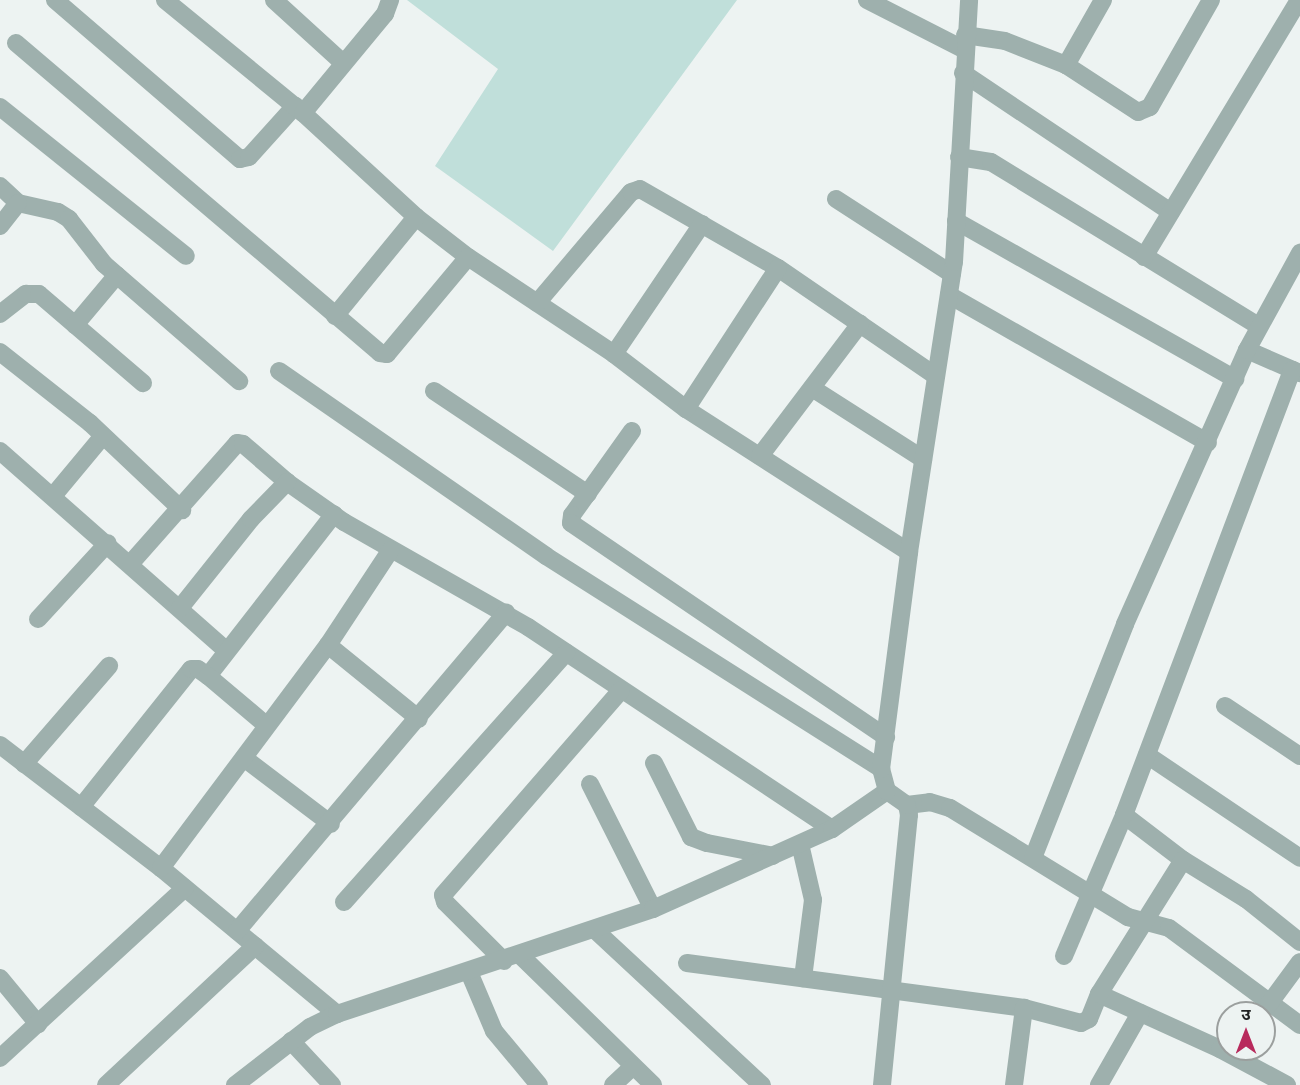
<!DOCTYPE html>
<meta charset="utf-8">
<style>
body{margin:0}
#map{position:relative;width:1300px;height:1085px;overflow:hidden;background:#edf3f2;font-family:"DM Sans","Noto Sans Devanagari",sans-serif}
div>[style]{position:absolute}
.green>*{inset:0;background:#c0dfda}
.minor>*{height:18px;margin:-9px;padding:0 9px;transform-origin:9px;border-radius:9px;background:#9eb0ad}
span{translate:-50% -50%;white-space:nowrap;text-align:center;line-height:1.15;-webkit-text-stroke:4.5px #edf3f2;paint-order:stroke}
.north{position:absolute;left:1216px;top:1001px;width:60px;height:60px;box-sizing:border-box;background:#edf3f2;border:2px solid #9b9f9e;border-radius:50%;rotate:0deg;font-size:16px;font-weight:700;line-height:24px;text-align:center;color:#1f2121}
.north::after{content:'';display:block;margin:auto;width:21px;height:27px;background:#b82a5c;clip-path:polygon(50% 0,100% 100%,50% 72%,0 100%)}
</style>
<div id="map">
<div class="green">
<i style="clip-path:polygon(407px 0,737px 0,553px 251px,435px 166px,498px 69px)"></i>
</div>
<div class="minor">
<i style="left:55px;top:0;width:244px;rotate:40.7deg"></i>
<i style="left:240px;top:159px;width:9px;rotate:-13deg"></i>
<i style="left:249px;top:157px;width:69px;rotate:-48deg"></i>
<i style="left:165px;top:0;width:178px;rotate:39.3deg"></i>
<i style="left:303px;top:113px;width:154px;rotate:42.6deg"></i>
<i style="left:416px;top:217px;width:66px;rotate:37.6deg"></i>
<i style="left:468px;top:257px;width:175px;rotate:33.6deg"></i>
<i style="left:614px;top:354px;width:91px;rotate:37.4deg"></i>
<i style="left:686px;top:409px;width:265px;rotate:32.7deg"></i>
<i style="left:274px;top:0;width:93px;rotate:42.4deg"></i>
<i style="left:867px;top:0;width:110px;rotate:27deg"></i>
<i style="left:1103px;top:0;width:75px;rotate:119.6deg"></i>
<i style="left:1066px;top:65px;width:86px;rotate:33.1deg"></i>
<i style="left:1138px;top:112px;width:13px;rotate:-23deg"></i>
<i style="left:1150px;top:107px;width:123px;rotate:-60.3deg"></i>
<i style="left:965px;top:35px;width:40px;rotate:8.5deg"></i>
<i style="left:1005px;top:41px;width:66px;rotate:21.5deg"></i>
<i style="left:16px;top:43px;width:478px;rotate:40.4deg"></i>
<i style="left:380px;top:353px;width:7px;rotate:8deg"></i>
<i style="left:387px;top:354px;width:126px;rotate:-50.1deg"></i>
<i style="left:963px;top:73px;width:250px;rotate:33.8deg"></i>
<i style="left:0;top:107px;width:238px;rotate:38.7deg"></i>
<i style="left:303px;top:113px;width:129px;rotate:-50.4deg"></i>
<i style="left:385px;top:14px;width:15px;rotate:-70deg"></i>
<i style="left:959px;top:157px;width:32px;rotate:9deg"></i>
<i style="left:991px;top:162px;width:314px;rotate:31.5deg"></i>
<i style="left:0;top:186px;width:25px;rotate:43deg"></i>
<i style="left:18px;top:203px;width:41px;rotate:12.7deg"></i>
<i style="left:58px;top:212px;width:13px;rotate:32deg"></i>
<i style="left:69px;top:219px;width:57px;rotate:52.1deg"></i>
<i style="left:104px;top:264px;width:179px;rotate:40.9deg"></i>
<i style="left:836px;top:199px;width:138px;rotate:32.9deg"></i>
<i style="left:956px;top:221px;width:321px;rotate:29.5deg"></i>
<i style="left:0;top:226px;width:29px;rotate:-52deg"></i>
<i style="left:1144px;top:257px;width:300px;rotate:-58.9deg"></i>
<i style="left:949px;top:295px;width:298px;rotate:29.7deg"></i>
<i style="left:537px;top:303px;width:145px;rotate:-49.7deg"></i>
<i style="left:631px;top:192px;width:9px;rotate:-18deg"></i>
<i style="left:640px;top:189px;width:159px;rotate:29.8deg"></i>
<i style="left:778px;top:268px;width:191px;rotate:34.4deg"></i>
<i style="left:0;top:314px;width:33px;rotate:-38deg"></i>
<i style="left:26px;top:294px;width:13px"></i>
<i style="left:39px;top:294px;width:137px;rotate:40.6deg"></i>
<i style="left:335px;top:316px;width:128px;rotate:-50.7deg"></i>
<i style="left:75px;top:325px;width:65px;rotate:-50deg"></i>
<i style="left:1247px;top:350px;width:58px;rotate:23.5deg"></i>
<i style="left:0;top:352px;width:115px;rotate:38.3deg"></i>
<i style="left:90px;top:423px;width:127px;rotate:43.4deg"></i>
<i style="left:614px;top:354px;width:157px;rotate:-55.9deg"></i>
<i style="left:279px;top:371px;width:325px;rotate:34.7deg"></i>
<i style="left:546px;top:556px;width:397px;rotate:32.4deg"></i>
<i style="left:812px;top:388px;width:132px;rotate:32.6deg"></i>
<i style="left:434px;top:391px;width:185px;rotate:33.8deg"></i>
<i style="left:686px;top:409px;width:168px;rotate:-56.9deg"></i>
<i style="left:632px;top:431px;width:103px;rotate:125.5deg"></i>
<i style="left:572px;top:515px;width:8px;rotate:97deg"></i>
<i style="left:571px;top:523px;width:381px;rotate:34.2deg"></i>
<i style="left:0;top:451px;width:301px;rotate:41.4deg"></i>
<i style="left:760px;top:456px;width:166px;rotate:-52.9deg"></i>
<i style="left:53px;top:496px;width:78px;rotate:-50.2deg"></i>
<i style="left:131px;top:563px;width:160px;rotate:-48.5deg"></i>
<i style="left:237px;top:443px;width:6px;rotate:9deg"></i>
<i style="left:243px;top:444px;width:58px;rotate:40.8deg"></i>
<i style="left:287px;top:482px;width:70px;rotate:35.1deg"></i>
<i style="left:344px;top:522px;width:212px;rotate:29.7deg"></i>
<i style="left:528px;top:627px;width:365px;rotate:33.6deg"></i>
<i style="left:180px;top:608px;width:114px;rotate:-51.4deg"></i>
<i style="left:251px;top:519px;width:52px;rotate:-45.8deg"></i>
<i style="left:38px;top:619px;width:103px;rotate:-47.4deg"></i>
<i style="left:328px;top:645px;width:117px;rotate:39.1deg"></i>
<i style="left:208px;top:676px;width:205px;rotate:-52.1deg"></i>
<i style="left:1225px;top:706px;width:90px;rotate:33.7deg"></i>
<i style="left:0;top:745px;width:203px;rotate:37.4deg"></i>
<i style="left:161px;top:868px;width:229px;rotate:39.7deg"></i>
<i style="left:1147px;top:755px;width:184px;rotate:33.9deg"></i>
<i style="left:244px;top:758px;width:109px;rotate:37.2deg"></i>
<i style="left:654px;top:763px;width:83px;rotate:63.4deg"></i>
<i style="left:691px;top:837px;width:17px;rotate:21deg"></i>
<i style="left:707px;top:843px;width:67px;rotate:11.1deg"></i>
<i style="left:24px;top:764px;width:130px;rotate:-49.1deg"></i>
<i style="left:590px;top:784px;width:140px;rotate:63.3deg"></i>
<i style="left:907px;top:805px;width:23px;rotate:-7deg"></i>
<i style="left:930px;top:802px;width:21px;rotate:17deg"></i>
<i style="left:950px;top:808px;width:209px;rotate:31.5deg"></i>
<i style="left:1128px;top:917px;width:42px;rotate:15deg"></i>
<i style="left:1169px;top:928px;width:163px;rotate:36.5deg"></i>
<i style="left:81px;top:807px;width:176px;rotate:-51.4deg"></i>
<i style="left:191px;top:669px;width:7px"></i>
<i style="left:198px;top:669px;width:12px;rotate:35deg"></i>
<i style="left:208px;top:676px;width:76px;rotate:40.2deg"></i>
<i style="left:1124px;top:815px;width:74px;rotate:37.3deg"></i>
<i style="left:1183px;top:860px;width:74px;rotate:31.8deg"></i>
<i style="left:1246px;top:899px;width:69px;rotate:38.5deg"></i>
<i style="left:800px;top:844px;width:57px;rotate:76.9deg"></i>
<i style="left:813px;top:900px;width:79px;rotate:97.3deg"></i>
<i style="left:1033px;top:858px;width:251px;rotate:-68.5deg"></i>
<i style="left:1125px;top:624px;width:300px;rotate:-66deg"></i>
<i style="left:1247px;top:350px;width:111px;rotate:-61.3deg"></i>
<i style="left:161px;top:868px;width:279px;rotate:-53.2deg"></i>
<i style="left:328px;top:645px;width:113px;rotate:-56.6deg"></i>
<i style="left:344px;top:902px;width:334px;rotate:-48.3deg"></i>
<i style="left:595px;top:930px;width:228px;rotate:42.9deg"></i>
<i style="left:237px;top:931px;width:417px;rotate:-49.8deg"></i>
<i style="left:520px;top:955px;width:186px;rotate:44.3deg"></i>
<i style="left:1064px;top:956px;width:153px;rotate:-66.9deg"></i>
<i style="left:1124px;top:815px;width:476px;rotate:-69.3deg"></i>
<i style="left:504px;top:961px;width:83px;rotate:-135deg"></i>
<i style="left:445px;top:902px;width:7px;rotate:-106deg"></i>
<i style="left:443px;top:895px;width:271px;rotate:-49deg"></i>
<i style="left:687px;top:963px;width:340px;rotate:7.6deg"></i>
<i style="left:1024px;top:1008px;width:59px;rotate:14.7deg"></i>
<i style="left:1081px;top:1023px;width:9px;rotate:-27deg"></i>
<i style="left:1089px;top:1019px;width:27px;rotate:-68deg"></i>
<i style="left:1099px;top:994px;width:133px;rotate:24.4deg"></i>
<i style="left:1220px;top:1049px;width:76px;rotate:28.2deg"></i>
<i style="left:469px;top:972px;width:64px;rotate:67deg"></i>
<i style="left:494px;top:1031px;width:70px;rotate:50.2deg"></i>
<i style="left:0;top:978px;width:60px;rotate:50.4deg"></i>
<i style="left:1099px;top:994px;width:158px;rotate:-57.9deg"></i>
<i style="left:1269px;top:1004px;width:52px;rotate:-53.6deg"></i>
<i style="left:291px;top:1041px;width:60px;rotate:47deg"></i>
<i style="left:0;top:1058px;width:251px;rotate:-42.6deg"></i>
<i style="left:106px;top:1085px;width:204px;rotate:-43deg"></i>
<i style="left:235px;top:1085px;width:95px;rotate:-37.7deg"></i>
<i style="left:310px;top:1027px;width:30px;rotate:-26deg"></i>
<i style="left:337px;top:1014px;width:333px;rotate:-18.4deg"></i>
<i style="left:653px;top:909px;width:196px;rotate:-24.1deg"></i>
<i style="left:832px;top:829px;width:67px;rotate:-34.6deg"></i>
<i style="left:613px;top:1085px;width:26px;rotate:-43deg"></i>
<i style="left:882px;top:1085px;width:271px;rotate:-84.3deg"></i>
<i style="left:909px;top:815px;width:10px;rotate:-101deg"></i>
<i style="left:907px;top:805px;width:24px;rotate:-145deg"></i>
<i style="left:887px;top:791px;width:23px;rotate:-105deg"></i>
<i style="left:881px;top:769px;width:219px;rotate:-82.6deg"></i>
<i style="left:909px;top:552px;width:293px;rotate:-81.2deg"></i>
<i style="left:954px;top:262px;width:262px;rotate:-86.7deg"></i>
<i style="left:1014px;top:1085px;width:78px;rotate:-82.6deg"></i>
<i style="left:1099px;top:1085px;width:83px;rotate:-60.3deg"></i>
</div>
<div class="north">उ</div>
</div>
